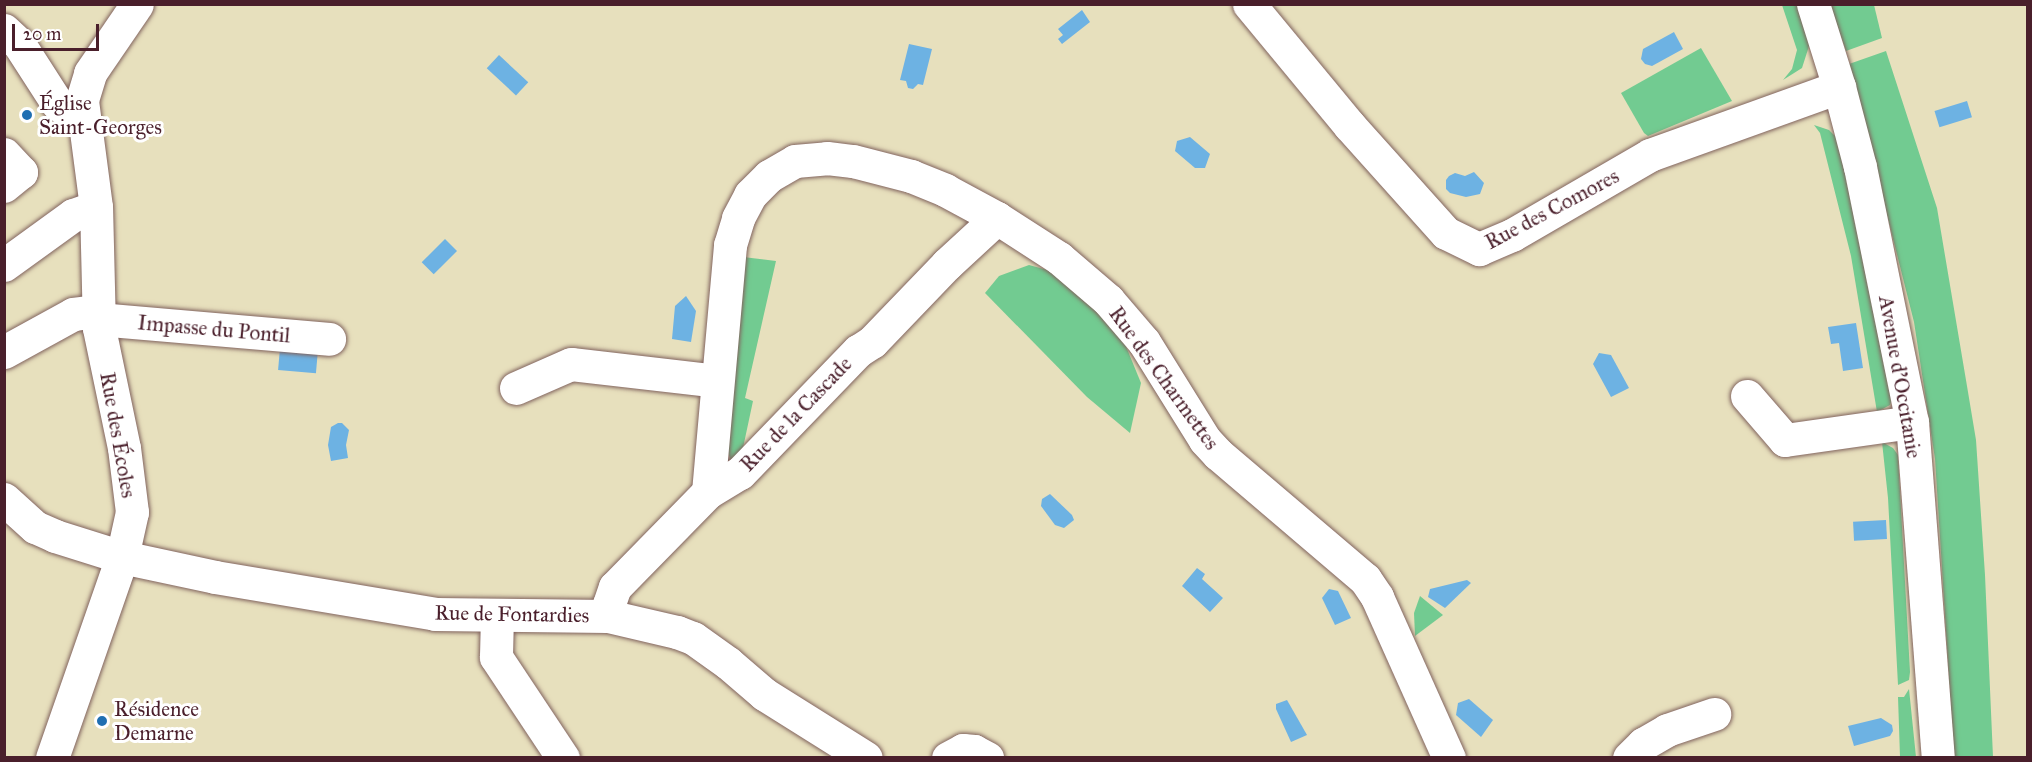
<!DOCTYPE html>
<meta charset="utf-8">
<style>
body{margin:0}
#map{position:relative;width:2032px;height:762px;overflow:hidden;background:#e7e0bd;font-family:"IM FELL Great Primer",serif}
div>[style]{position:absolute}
.green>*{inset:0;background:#72cb91}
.water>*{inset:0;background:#6db2e3;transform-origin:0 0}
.roads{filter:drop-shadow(0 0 2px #81635e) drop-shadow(0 0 2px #81635e)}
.minor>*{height:33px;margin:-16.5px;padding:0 16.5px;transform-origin:16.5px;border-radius:16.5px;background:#fff}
.dots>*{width:16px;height:16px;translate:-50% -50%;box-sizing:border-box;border:3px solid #fff;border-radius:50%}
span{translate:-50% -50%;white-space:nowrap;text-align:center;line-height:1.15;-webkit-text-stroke:6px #fff;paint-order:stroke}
.poi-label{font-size:21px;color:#4a1f2b}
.left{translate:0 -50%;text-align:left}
.street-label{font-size:21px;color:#4a1f2b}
.frame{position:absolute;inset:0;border:6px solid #4a1f2b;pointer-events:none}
.scale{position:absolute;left:12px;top:24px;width:87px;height:27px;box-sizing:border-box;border:3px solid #4a1f2b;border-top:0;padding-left:8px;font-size:18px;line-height:21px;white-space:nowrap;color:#4a1f2b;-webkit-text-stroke:4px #fff;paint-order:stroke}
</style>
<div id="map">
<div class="green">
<i style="clip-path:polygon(1782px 5px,1800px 5px,1810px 43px,1802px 68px,1783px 80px,1792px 69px,1797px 50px)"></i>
<i style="clip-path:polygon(1830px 5px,1874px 5px,1882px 38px,1846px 51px)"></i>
<i style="clip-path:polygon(1701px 48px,1732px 101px,1648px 136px,1644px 133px,1621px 93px)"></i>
<i style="clip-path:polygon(1886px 51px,1937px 208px,1968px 392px,1976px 440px,1985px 575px,1993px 757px,1954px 757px,1935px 459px,1914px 322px,1849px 64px)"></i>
<i style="clip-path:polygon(1814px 125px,1829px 130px,1839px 140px,1892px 399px,1890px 405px,1877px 412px,1851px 256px,1820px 133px)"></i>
<i style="clip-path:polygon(743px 257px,776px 261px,745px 398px,753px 401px,740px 462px,732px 463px,728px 453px)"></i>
<i style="clip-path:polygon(1029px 265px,1051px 271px,1109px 321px,1125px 344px,1141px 383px,1130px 433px,1087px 397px,985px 293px,999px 276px)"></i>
<i style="clip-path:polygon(1882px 442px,1893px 448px,1898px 455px,1910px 672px,1909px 680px,1898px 685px,1888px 498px)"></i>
<i style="clip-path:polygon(1420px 596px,1443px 615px,1415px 636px,1414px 613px)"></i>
<i style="clip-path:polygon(1909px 689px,1916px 757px,1900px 757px,1898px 697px,1904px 697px)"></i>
</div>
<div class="water">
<i style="clip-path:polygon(1082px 10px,1090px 22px,1062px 44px,1058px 39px,1063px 35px,1058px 29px)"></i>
<i style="clip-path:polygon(1674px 32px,1683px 49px,1652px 66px,1645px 64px,1641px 59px,1643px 49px)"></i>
<i style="clip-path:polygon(909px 44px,932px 49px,923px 85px,918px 84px,913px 89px,908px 88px,906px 81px,900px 80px)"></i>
<i style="left:499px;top:55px;width:40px;height:18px;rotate:43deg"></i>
<i style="left:1967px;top:101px;width:17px;height:34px;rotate:73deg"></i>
<i style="clip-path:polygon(1190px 137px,1210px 154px,1205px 168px,1195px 168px,1175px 151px,1177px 141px)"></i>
<i style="clip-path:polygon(1474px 172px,1484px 183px,1480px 194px,1466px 197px,1450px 193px,1446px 189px,1446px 180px,1449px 176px,1455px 173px,1465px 176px)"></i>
<i style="left:445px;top:239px;width:17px;height:33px;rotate:45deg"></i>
<i style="clip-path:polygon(686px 296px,696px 311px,691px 342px,672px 339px,675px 306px)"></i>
<i style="clip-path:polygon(1856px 323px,1863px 368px,1843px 371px,1839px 343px,1831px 344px,1828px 327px)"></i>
<i style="left:280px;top:348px;width:38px;height:22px;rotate:5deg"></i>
<i style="clip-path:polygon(1599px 353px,1611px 355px,1629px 388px,1611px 397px,1593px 364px)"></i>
<i style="clip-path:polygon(338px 423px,342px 423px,349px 430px,346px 445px,348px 458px,331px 461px,328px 445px,331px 427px)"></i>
<i style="clip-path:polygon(1050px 494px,1072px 515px,1074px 520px,1064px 528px,1055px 525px,1041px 506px,1042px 499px)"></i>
<i style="left:1886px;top:520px;width:19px;height:33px;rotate:87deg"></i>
<i style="clip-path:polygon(1197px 568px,1205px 574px,1202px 579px,1223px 598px,1210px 612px,1182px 586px)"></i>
<i style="clip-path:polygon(1467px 580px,1471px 583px,1445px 608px,1428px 597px,1430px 589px)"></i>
<i style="clip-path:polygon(1329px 589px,1338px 591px,1351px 618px,1335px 625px,1322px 598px)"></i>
<i style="clip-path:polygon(1469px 699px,1493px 720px,1481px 737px,1456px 715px,1458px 703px)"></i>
<i style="clip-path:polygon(1287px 700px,1307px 735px,1291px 742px,1276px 709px,1276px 704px)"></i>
<i style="clip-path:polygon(1881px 718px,1892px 725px,1893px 731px,1890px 736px,1854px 746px,1848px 726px)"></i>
</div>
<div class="roads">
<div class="minor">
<i style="left:1249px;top:4px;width:157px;rotate:50.4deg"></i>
<i style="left:1349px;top:125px;width:145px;rotate:48.1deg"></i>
<i style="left:1446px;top:233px;width:37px;rotate:26deg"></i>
<i style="left:1479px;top:249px;width:36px;rotate:-23deg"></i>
<i style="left:1512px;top:235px;width:160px;rotate:-30.1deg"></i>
<i style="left:1650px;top:155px;width:201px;rotate:-19.8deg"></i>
<i style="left:1813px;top:4px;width:87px;rotate:72.6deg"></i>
<i style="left:1839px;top:87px;width:83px;rotate:75.3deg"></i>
<i style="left:1860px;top:167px;width:260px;rotate:78.5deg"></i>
<i style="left:1912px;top:422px;width:337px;rotate:85.6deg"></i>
<i style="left:4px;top:30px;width:21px;rotate:43deg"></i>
<i style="left:19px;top:44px;width:70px;rotate:57.2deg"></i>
<i style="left:57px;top:103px;width:15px;rotate:37deg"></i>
<i style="left:69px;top:112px;width:14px;rotate:12deg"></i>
<i style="left:4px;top:154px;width:25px;rotate:47deg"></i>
<i style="left:21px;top:172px;width:22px;rotate:141deg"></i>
<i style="left:4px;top:265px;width:85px;rotate:-35.9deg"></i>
<i style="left:73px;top:215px;width:24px;rotate:-19deg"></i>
<i style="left:98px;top:319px;width:232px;rotate:4.9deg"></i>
<i style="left:4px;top:352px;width:79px;rotate:-28.8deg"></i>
<i style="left:73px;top:314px;width:25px;rotate:-7deg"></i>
<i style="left:516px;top:388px;width:60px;rotate:-23.6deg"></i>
<i style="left:571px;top:364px;width:147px;rotate:6.6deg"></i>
<i style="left:1747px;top:396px;width:58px;rotate:49.2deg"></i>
<i style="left:1785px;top:440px;width:128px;rotate:-8.1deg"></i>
<i style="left:708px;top:492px;width:248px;rotate:-84.9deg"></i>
<i style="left:730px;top:245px;width:28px;rotate:-73deg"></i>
<i style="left:738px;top:218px;width:26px;rotate:-62deg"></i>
<i style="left:750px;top:195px;width:27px;rotate:-45deg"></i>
<i style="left:769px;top:176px;width:30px;rotate:-30deg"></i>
<i style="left:795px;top:161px;width:32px;rotate:-5deg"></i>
<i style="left:827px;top:158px;width:26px;rotate:7deg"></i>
<i style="left:853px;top:161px;width:60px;rotate:14.5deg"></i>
<i style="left:911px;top:176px;width:37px;rotate:22deg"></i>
<i style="left:945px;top:190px;width:59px;rotate:28.3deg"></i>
<i style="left:997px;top:218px;width:74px;rotate:32.8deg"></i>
<i style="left:1059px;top:258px;width:65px;rotate:40.6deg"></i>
<i style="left:1108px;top:300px;width:55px;rotate:49.4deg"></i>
<i style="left:1144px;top:342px;width:115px;rotate:58.1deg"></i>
<i style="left:1205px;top:440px;width:19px;rotate:47deg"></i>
<i style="left:1218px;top:454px;width:193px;rotate:40.4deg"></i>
<i style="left:1365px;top:579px;width:22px;rotate:56deg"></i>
<i style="left:1377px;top:597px;width:176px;rotate:65.9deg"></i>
<i style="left:4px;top:499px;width:42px;rotate:42.1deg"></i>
<i style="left:35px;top:527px;width:22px;rotate:24deg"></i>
<i style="left:55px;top:536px;width:70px;rotate:17.4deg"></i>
<i style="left:122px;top:557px;width:95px;rotate:12.1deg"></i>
<i style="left:215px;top:577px;width:223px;rotate:9.5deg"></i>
<i style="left:435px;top:614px;width:173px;rotate:0.7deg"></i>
<i style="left:608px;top:616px;width:71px;rotate:13.1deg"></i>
<i style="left:677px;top:632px;width:17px;rotate:21deg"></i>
<i style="left:693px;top:638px;width:43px;rotate:35.5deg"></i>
<i style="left:728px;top:663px;width:48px;rotate:40.7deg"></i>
<i style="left:764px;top:694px;width:120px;rotate:32.1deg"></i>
<i style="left:497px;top:615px;width:42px;rotate:91.4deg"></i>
<i style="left:496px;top:657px;width:121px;rotate:56.4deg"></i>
<i style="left:608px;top:616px;width:12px;rotate:-85deg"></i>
<i style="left:609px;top:604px;width:18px;rotate:-71deg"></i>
<i style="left:615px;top:587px;width:133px;rotate:-45.6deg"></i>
<i style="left:708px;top:492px;width:37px;rotate:-31deg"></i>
<i style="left:740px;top:473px;width:170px;rotate:-46deg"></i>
<i style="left:858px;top:351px;width:17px;rotate:-33deg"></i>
<i style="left:872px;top:342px;width:108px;rotate:-46.1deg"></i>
<i style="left:947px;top:264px;width:68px;rotate:-42.6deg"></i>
<i style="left:52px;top:758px;width:213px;rotate:-70.8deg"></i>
<i style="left:122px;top:557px;width:46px;rotate:-77.5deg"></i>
<i style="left:132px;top:512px;width:64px;rotate:-97.1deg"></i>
<i style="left:124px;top:448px;width:123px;rotate:-101.8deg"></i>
<i style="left:99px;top:328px;width:121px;rotate:-91.4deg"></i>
<i style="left:96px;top:207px;width:108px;rotate:-97.5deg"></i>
<i style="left:82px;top:100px;width:28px;rotate:-73deg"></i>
<i style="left:90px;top:73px;width:83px;rotate:-55.7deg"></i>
<i style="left:948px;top:758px;width:17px;rotate:-28deg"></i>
<i style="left:963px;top:750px;width:11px;rotate:5deg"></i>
<i style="left:974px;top:751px;width:15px;rotate:28deg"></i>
<i style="left:1629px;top:758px;width:20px;rotate:-45deg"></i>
<i style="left:1643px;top:744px;width:28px;rotate:-30deg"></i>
<i style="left:1667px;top:730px;width:50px;rotate:-18.8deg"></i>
</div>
</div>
<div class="dots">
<i style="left:27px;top:115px;background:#1f6fb2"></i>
<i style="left:102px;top:721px;background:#1f6fb2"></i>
</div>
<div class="poi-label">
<span class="left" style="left:39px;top:115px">Église<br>Saint-Georges</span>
<span class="left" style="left:114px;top:721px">Résidence<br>Demarne</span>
</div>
<div class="street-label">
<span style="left:1552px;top:209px;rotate:-28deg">Rue des Comores</span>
<span style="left:214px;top:329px;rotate:5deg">Impasse du Pontil</span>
<span style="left:1900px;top:377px;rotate:80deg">Avenue d'Occitanie</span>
<span style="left:1164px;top:378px;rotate:54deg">Rue des Charmettes</span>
<span style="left:796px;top:414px;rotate:-46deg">Rue de la Cascade</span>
<span style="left:118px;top:435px;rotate:80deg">Rue des Écoles</span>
<span style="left:512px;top:614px;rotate:1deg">Rue de Fontardies</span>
</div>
<div class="frame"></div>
<div class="scale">20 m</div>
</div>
